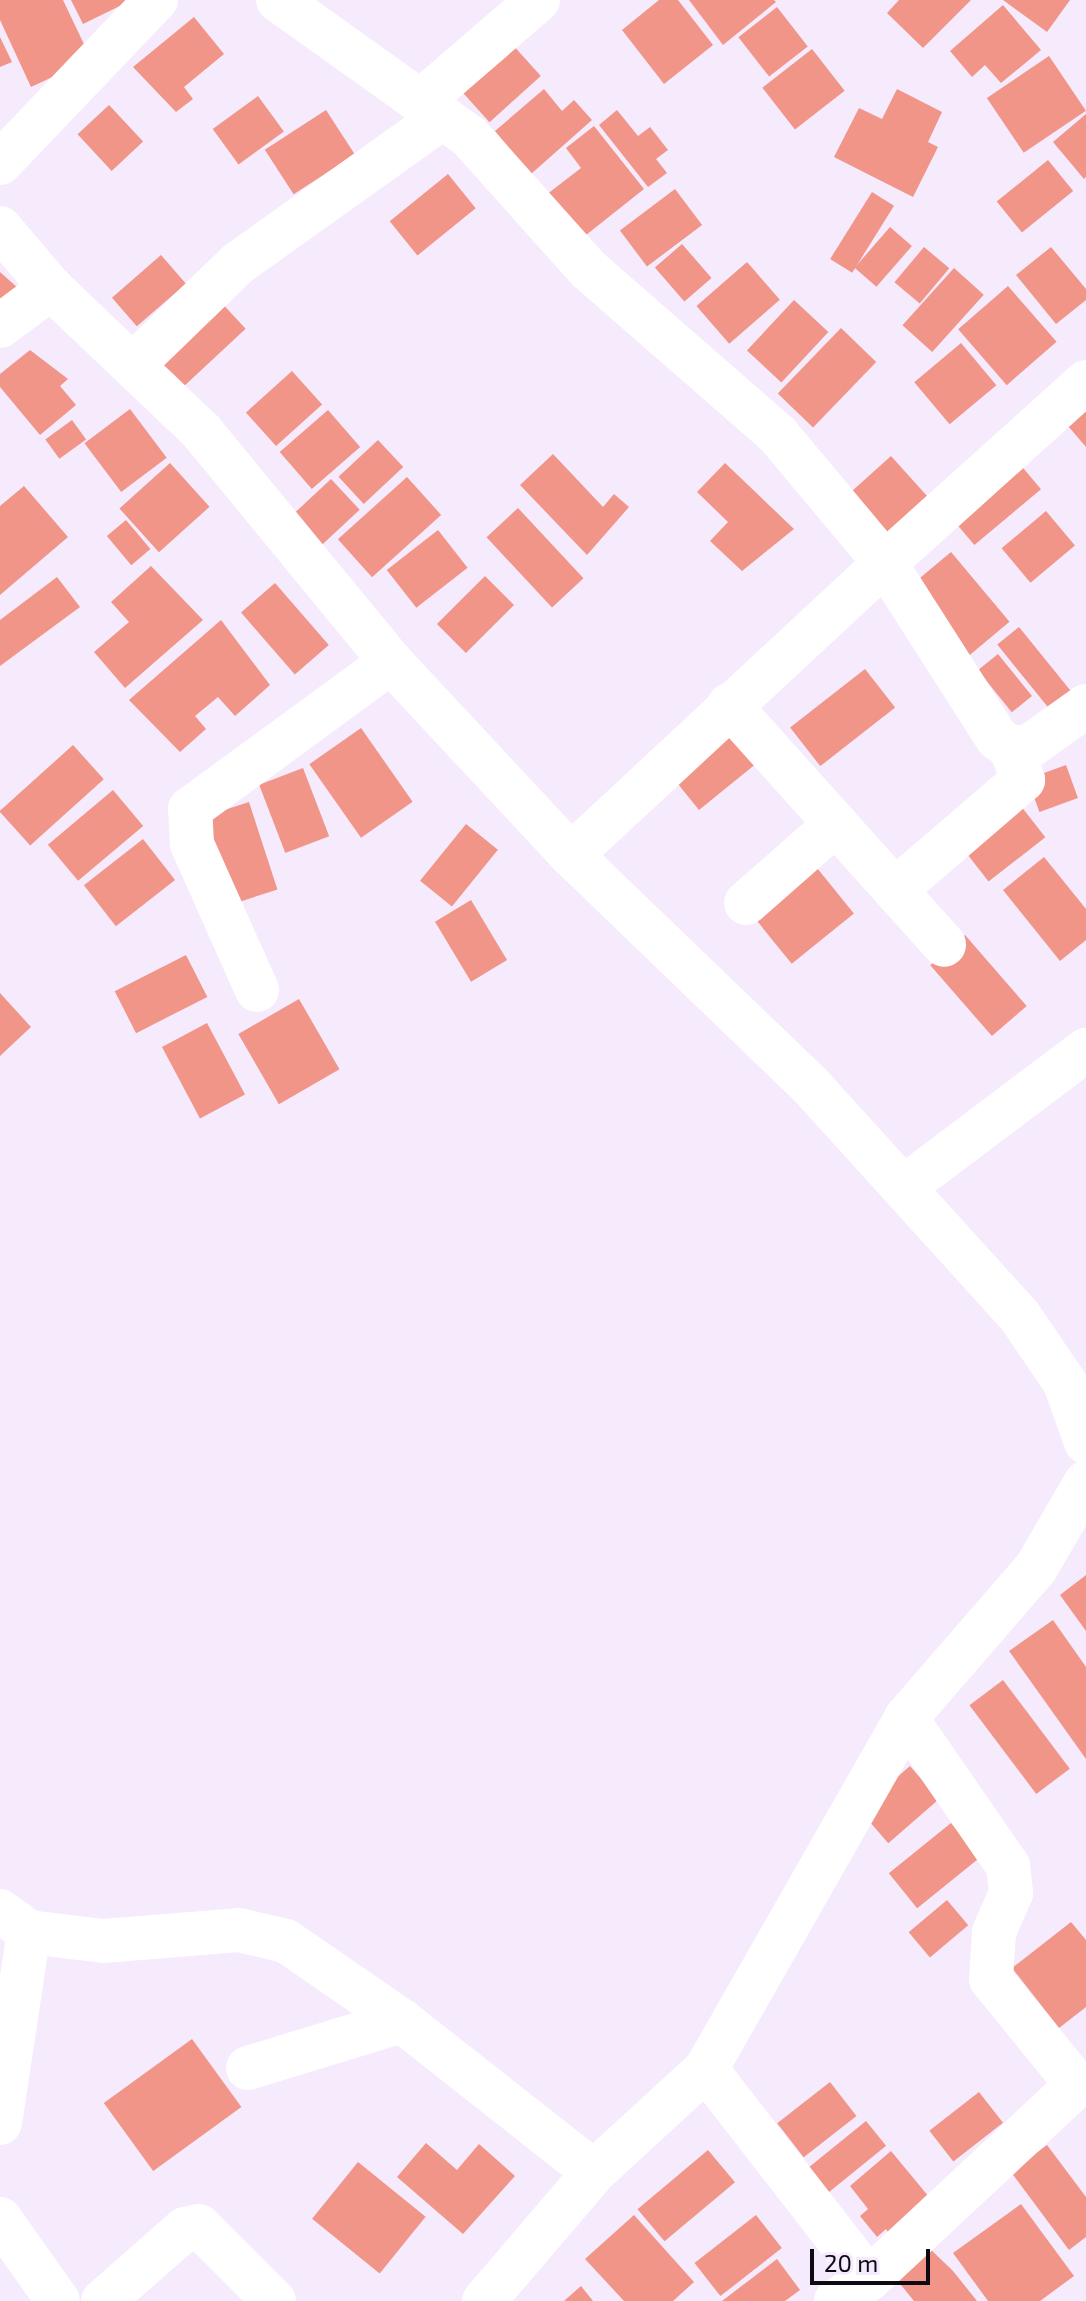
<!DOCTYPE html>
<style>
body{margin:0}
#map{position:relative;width:1086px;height:2301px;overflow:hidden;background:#f6eafd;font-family:"Exo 2",sans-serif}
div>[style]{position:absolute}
.building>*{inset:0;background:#f09587;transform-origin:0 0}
.minor>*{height:44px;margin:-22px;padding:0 22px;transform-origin:22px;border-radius:22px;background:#fff}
span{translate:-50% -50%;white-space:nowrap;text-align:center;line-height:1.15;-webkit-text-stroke:6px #f6eafd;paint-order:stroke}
.scale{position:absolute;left:810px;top:2249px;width:120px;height:36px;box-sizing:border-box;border:4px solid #0f0913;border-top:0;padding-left:10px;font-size:24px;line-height:28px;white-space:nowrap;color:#0f0913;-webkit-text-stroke:6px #f6eafd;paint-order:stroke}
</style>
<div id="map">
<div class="building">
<i style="clip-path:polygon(0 0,63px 0,91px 59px,31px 87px,0 20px)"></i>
<i style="clip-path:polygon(71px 0,132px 0,83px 24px)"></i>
<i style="clip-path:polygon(659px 0,678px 0,713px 45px,664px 84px,622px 30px)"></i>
<i style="clip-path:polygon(689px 0,774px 0,776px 2px,723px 45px)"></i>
<i style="clip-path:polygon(899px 0,971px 0,923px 48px,887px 13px)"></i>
<i style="clip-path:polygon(1003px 0,1070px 0,1047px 32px)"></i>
<i style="clip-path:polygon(1003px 5px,1041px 50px,1001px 83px,985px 65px,972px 77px,950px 51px)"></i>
<i style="left:777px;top:7px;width:50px;height:49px;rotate:52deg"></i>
<i style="clip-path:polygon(194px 17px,224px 54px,184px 87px,193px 99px,176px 112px,133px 67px)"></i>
<i style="clip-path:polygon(0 37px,12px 62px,0 67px)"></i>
<i style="left:512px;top:44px;width:43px;height:69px;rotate:48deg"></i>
<i style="left:812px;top:49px;width:53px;height:63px;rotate:52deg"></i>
<i style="left:1049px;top:56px;width:66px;height:75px;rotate:56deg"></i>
<i style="clip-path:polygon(544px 89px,562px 111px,574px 100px,592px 120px,531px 174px,495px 131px)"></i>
<i style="clip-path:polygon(897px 89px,942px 112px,928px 142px,938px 147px,913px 197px,834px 157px,859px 108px,882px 119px)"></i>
<i style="left:258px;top:96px;width:44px;height:56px;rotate:54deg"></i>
<i style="left:109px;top:105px;width:50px;height:43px;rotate:47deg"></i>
<i style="left:326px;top:110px;width:53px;height:73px;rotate:57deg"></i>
<i style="clip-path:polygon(617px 110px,638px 136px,650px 127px,668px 150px,656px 159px,667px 173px,648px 187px,599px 125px)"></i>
<i style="clip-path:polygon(1086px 114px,1086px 177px,1084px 179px,1053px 142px)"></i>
<i style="clip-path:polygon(594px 126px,644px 189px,581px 239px,546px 195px,581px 168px,566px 148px)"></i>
<i style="left:1048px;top:160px;width:40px;height:66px;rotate:51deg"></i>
<i style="left:448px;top:174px;width:44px;height:75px;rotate:51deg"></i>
<i style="left:675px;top:189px;width:45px;height:69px;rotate:53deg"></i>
<i style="left:872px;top:192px;width:26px;height:79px;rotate:32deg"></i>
<i style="left:890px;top:227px;width:29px;height:54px;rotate:41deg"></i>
<i style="left:682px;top:244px;width:45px;height:36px;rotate:49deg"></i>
<i style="left:924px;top:247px;width:33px;height:46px;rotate:40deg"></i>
<i style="clip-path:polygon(1051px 247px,1086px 289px,1086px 300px,1056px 324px,1016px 275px)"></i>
<i style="left:161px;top:255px;width:38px;height:65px;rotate:49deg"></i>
<i style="left:747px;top:262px;width:50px;height:67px;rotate:49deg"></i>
<i style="left:954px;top:268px;width:40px;height:77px;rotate:42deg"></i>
<i style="clip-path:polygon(0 272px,19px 289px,0 306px)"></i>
<i style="left:1008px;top:286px;width:74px;height:66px;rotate:49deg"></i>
<i style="left:217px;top:298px;width:42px;height:87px;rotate:47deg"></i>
<i style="left:794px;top:300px;width:47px;height:69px;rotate:43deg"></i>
<i style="left:841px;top:328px;width:49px;height:91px;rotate:44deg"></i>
<i style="left:961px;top:343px;width:55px;height:61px;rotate:50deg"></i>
<i style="clip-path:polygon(30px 350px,68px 379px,60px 386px,76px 405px,40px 435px,0 387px,0 374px)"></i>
<i style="left:292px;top:371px;width:45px;height:62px;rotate:48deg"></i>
<i style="clip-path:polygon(1086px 398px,1086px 447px,1062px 419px)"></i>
<i style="left:130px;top:409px;width:61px;height:57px;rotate:53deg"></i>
<i style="left:328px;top:410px;width:49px;height:64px;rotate:49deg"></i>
<i style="left:72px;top:420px;width:24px;height:33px;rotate:54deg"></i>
<i style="left:378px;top:440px;width:37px;height:54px;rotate:47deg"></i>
<i style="clip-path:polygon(553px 454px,603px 507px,614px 494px,629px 507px,587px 555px,520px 485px)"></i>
<i style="left:891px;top:456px;width:67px;height:55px;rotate:48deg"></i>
<i style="left:1014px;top:457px;width:42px;height:87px;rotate:50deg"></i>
<i style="left:170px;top:463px;width:59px;height:68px;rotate:48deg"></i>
<i style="clip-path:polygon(725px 463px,794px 529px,742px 571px,710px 541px,728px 522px,697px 492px)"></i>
<i style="left:407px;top:477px;width:51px;height:93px;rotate:48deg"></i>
<i style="left:331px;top:479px;width:42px;height:54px;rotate:47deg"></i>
<i style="clip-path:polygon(24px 486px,68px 537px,0 595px,0 506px)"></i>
<i style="left:518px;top:508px;width:96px;height:43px;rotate:47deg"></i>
<i style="left:1046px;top:511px;width:45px;height:58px;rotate:50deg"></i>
<i style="left:126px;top:520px;width:38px;height:25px;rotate:50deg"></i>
<i style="left:438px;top:530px;width:48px;height:65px;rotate:52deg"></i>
<i style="left:951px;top:552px;width:91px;height:53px;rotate:50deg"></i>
<i style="clip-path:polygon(151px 566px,203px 620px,125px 688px,94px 652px,129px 622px,111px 602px)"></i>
<i style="left:485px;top:576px;width:41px;height:68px;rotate:45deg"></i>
<i style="clip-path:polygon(57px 577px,80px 607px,0 666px,0 620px)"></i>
<i style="left:275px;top:583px;width:82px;height:45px;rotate:49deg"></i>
<i style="clip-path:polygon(221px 620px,270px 685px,235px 716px,218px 697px,195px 716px,206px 729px,180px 752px,129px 700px)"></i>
<i style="left:1019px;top:627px;width:82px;height:28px;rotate:51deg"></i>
<i style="left:998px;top:654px;width:54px;height:26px;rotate:51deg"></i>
<i style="left:865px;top:669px;width:49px;height:95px;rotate:52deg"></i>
<i style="left:738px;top:723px;width:43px;height:85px;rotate:51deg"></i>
<i style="left:361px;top:728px;width:90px;height:63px;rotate:55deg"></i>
<i style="left:73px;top:745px;width:46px;height:99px;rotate:48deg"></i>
<i style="left:1066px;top:765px;width:35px;height:41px;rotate:70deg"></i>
<i style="left:303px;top:768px;width:73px;height:47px;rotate:69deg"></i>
<i style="left:113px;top:790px;width:47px;height:85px;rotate:50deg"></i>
<i style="left:1017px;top:801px;width:46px;height:72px;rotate:52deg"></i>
<i style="left:249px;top:802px;width:92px;height:55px;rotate:72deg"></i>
<i style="left:466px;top:824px;width:41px;height:73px;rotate:39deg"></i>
<i style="left:143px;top:839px;width:52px;height:75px;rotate:52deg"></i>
<i style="clip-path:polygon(1044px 857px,1086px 909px,1086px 940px,1060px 961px,1003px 890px)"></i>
<i style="left:813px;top:863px;width:65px;height:80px;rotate:51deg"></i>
<i style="left:471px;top:900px;width:70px;height:42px;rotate:59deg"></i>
<i style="left:965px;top:935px;width:94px;height:46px;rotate:49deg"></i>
<i style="left:186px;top:955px;width:47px;height:80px;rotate:63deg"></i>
<i style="clip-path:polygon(0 993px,31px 1027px,0 1056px)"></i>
<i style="left:299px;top:999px;width:81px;height:70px;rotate:60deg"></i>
<i style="left:207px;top:1023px;width:81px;height:51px;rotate:62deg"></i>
<i style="clip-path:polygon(1086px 1575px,1086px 1631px,1060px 1595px)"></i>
<i style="clip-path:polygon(1053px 1620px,1086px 1667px,1086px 1759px,1009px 1651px)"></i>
<i style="left:1003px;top:1680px;width:111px;height:42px;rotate:53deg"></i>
<i style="left:910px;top:1766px;width:44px;height:67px;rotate:49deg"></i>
<i style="left:951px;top:1823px;width:45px;height:80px;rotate:51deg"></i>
<i style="left:947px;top:1900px;width:33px;height:50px;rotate:50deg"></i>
<i style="clip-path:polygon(1071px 1922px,1086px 1940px,1086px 2007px,1059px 2028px,1012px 1968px)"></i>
<i style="left:192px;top:2039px;width:84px;height:109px;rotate:54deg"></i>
<i style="left:830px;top:2082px;width:43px;height:67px;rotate:52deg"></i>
<i style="left:979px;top:2092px;width:39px;height:63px;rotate:52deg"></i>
<i style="left:866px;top:2121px;width:32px;height:81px;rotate:51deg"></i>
<i style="clip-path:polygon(426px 2143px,457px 2170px,479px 2144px,515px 2176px,463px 2234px,397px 2177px)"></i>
<i style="clip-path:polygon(1047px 2145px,1086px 2197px,1086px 2237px,1069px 2250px,1011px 2172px)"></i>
<i style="left:708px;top:2150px;width:42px;height:92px;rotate:50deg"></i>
<i style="clip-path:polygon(891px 2151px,934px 2203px,892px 2238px,886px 2229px,877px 2237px,860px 2216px,868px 2209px,850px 2186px)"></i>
<i style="left:358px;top:2162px;width:87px;height:73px;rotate:39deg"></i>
<i style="clip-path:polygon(1021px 2204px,1074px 2276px,1040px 2301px,988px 2301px,953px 2253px)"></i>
<i style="clip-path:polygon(634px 2215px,694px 2282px,673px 2301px,624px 2301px,585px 2259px)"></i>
<i style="left:756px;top:2215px;width:42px;height:78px;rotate:52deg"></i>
<i style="clip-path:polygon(927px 2246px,953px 2271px,977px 2301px,914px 2301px,892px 2274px)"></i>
<i style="clip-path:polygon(777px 2259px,800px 2290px,785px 2301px,722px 2301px)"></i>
<i style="clip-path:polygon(581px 2286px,593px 2301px,564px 2301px)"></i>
</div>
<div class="minor">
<i style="left:278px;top:0;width:234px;rotate:35.5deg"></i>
<i style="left:469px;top:136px;width:180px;rotate:48.2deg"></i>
<i style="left:589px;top:270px;width:251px;rotate:41.1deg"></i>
<i style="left:778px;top:435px;width:167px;rotate:50.1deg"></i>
<i style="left:885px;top:563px;width:270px;rotate:-42deg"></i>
<i style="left:420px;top:102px;width:156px;rotate:-40.8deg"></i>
<i style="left:0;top:163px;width:226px;rotate:-46.3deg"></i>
<i style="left:0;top:228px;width:79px;rotate:49.6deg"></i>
<i style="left:51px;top:288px;width:209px;rotate:43.6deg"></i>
<i style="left:202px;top:432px;width:298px;rotate:50.6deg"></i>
<i style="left:391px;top:662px;width:264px;rotate:47deg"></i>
<i style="left:571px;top:855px;width:333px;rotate:43.9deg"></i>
<i style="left:811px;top:1086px;width:309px;rotate:47.8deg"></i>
<i style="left:1019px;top:1315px;width:82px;rotate:55.9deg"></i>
<i style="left:1065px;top:1383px;width:63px;rotate:70.4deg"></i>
<i style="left:0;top:326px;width:64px;rotate:-36.7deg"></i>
<i style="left:135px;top:363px;width:142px;rotate:-44.1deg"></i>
<i style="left:237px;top:264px;width:253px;rotate:-35.5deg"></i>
<i style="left:729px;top:705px;width:322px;rotate:48.1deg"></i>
<i style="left:571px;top:855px;width:429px;rotate:-42.9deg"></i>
<i style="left:885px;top:563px;width:208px;rotate:57.4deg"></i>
<i style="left:997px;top:738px;width:17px;rotate:36deg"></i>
<i style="left:1011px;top:748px;width:19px;rotate:-6deg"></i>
<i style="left:1030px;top:746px;width:69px;rotate:-35.5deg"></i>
<i style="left:895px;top:890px;width:169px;rotate:-40.7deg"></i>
<i style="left:1023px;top:780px;width:34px;rotate:-111deg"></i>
<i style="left:746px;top:903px;width:120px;rotate:-41.3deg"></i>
<i style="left:257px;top:990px;width:160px;rotate:-114deg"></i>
<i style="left:192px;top:844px;width:35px;rotate:-93deg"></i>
<i style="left:190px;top:809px;width:249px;rotate:-36.2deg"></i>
<i style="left:904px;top:1187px;width:228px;rotate:-37deg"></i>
<i style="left:0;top:1911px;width:36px;rotate:36deg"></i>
<i style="left:29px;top:1932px;width:75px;rotate:6.9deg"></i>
<i style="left:103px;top:1941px;width:136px;rotate:-4.6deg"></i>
<i style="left:239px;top:1930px;width:48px;rotate:13.2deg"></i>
<i style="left:286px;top:1941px;width:141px;rotate:34.6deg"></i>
<i style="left:402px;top:2021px;width:244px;rotate:38.2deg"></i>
<i style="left:248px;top:2068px;width:161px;rotate:-17deg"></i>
<i style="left:706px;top:2069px;width:266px;rotate:52.2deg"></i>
<i style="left:0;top:2123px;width:193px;rotate:-81.4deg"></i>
<i style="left:0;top:2219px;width:100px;rotate:54.7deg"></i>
<i style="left:103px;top:2301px;width:109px;rotate:-41.3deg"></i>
<i style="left:185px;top:2229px;width:14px;rotate:-12deg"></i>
<i style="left:199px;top:2226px;width:106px;rotate:45deg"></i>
<i style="left:484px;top:2301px;width:170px;rotate:-49.5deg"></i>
<i style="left:594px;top:2172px;width:152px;rotate:-42.6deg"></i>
<i style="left:706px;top:2069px;width:404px;rotate:-60.3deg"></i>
<i style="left:906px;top:1718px;width:198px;rotate:-49.1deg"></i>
<i style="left:1036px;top:1568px;width:99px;rotate:-59.8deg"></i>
<i style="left:836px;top:2301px;width:40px;rotate:-34deg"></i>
<i style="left:869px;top:2279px;width:284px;rotate:-43deg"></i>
<i style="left:1077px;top:2085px;width:136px;rotate:-129.1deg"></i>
<i style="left:991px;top:1979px;width:47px;rotate:-86.3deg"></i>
<i style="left:994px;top:1932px;width:43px;rotate:-66.4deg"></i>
<i style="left:1011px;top:1893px;width:27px;rotate:-96deg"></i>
<i style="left:1008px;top:1866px;width:180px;rotate:-124.6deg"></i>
</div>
<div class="scale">20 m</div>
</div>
